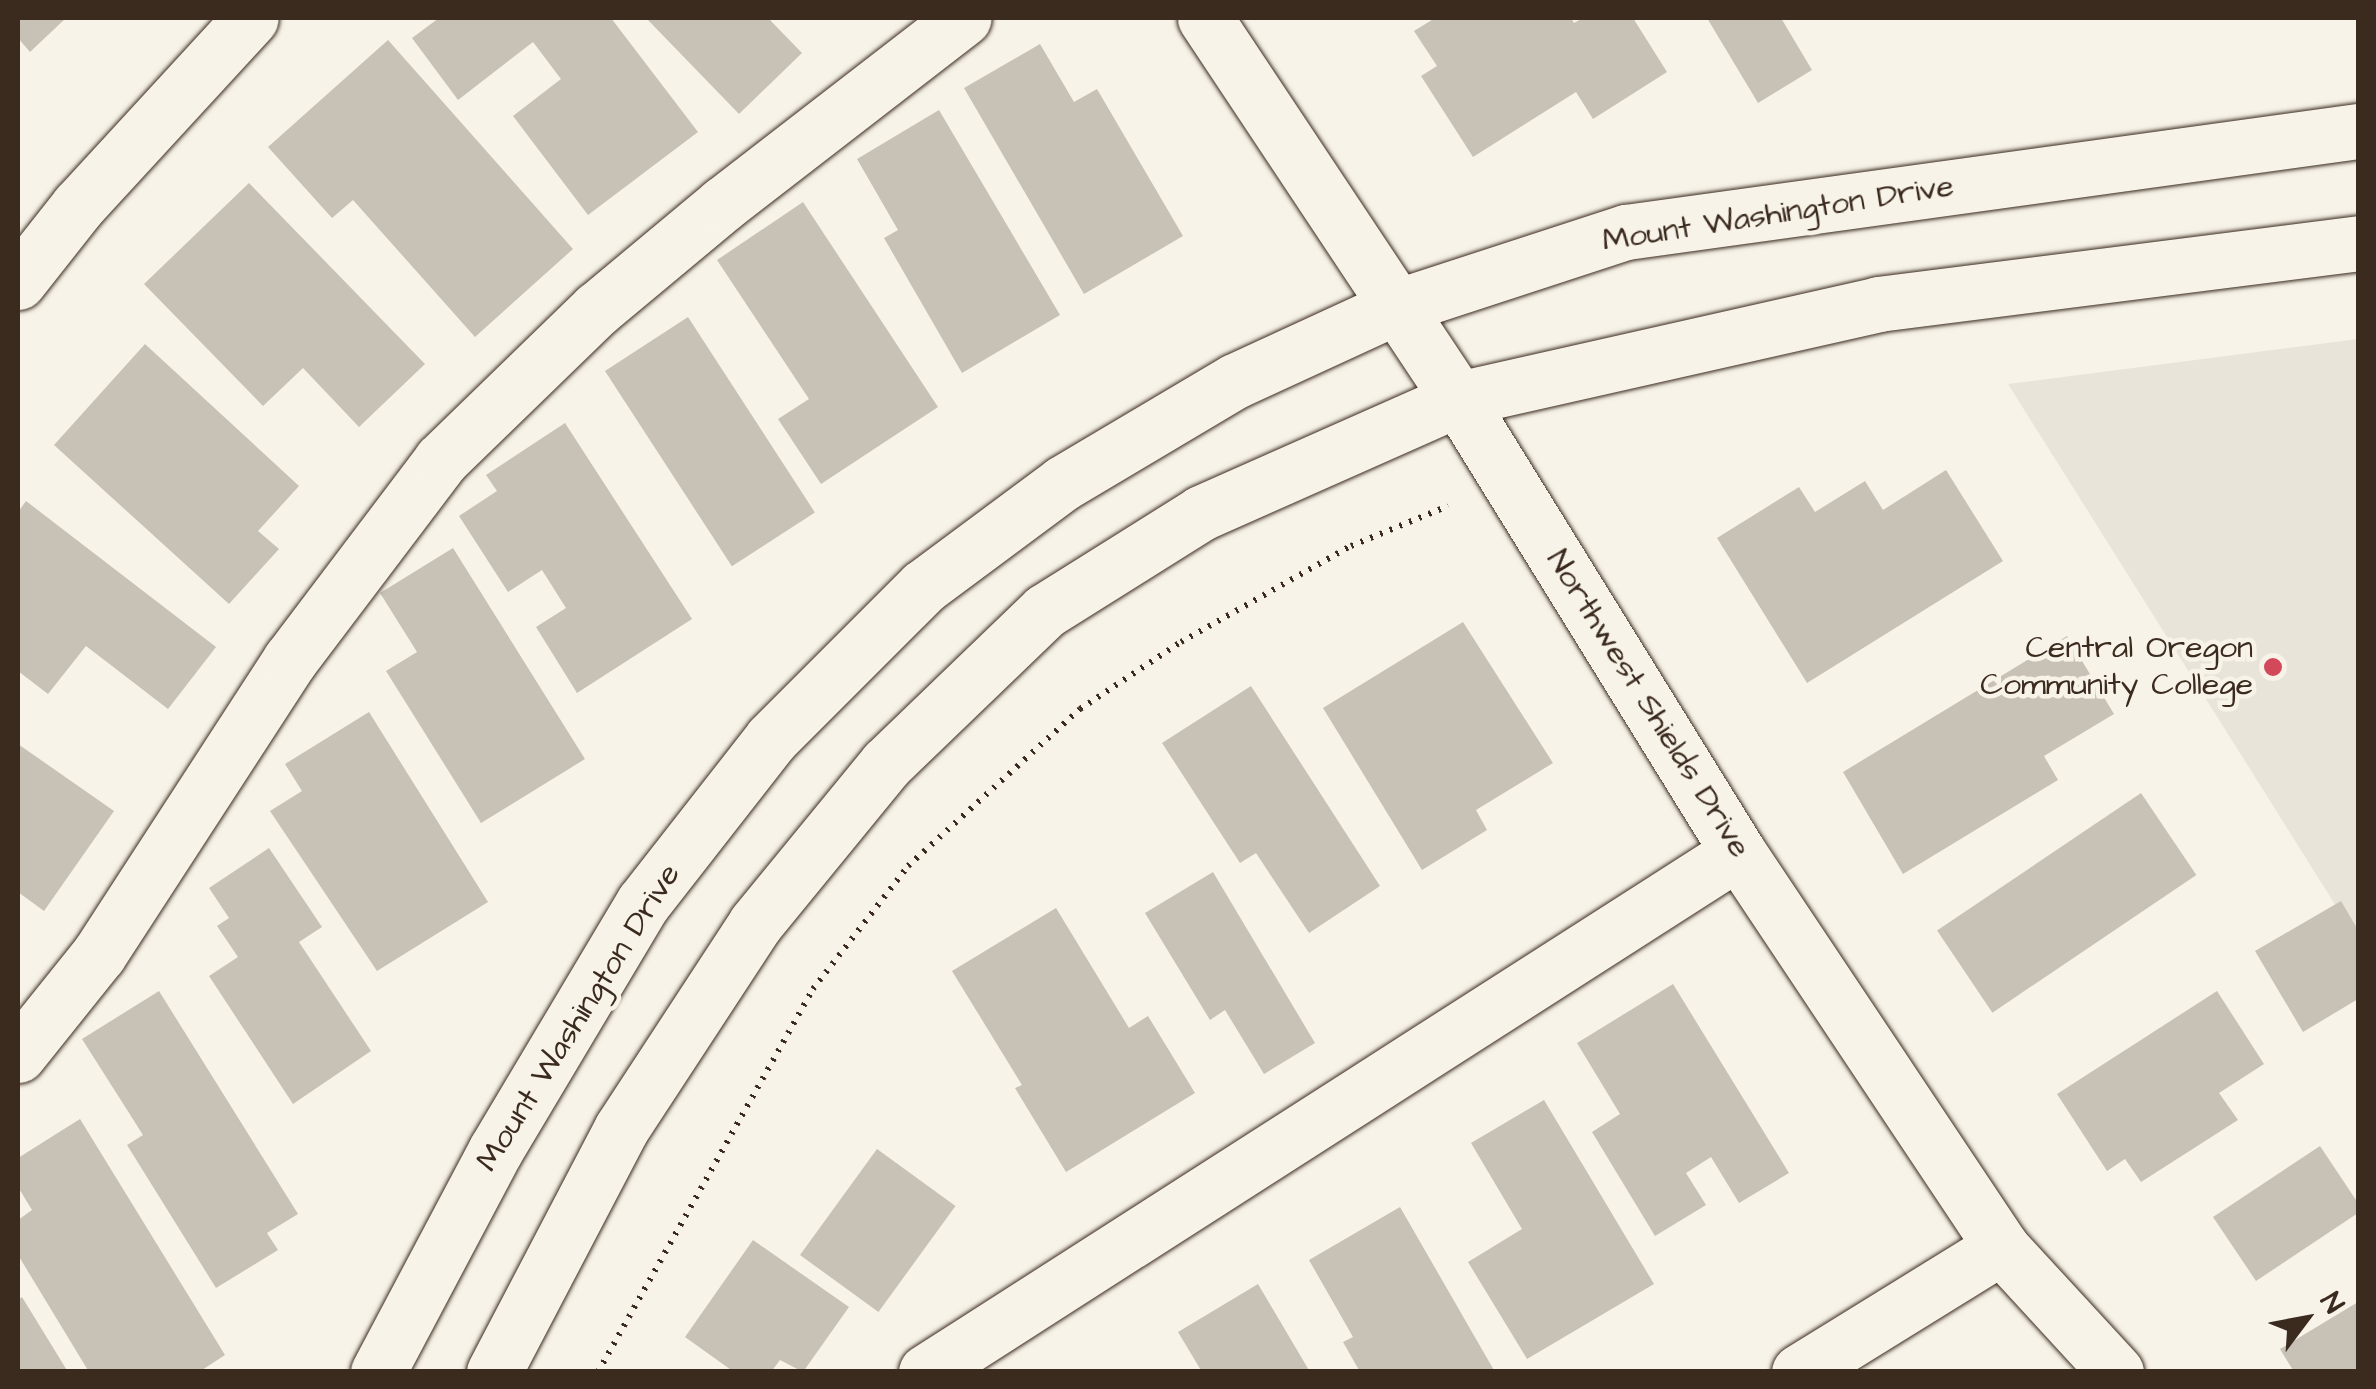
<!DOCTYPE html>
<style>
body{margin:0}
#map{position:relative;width:2376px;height:1389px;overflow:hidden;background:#f7f3e8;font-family:"Architects Daughter",sans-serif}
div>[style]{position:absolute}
.built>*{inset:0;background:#e9e4d9}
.building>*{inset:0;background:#c8c1b6;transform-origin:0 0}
.path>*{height:6px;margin-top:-3px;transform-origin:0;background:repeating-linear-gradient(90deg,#3b2a1e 0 2.5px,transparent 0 10.5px)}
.roads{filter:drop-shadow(0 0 2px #3b2a1e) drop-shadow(0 0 2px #3b2a1e)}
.minor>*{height:55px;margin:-27.5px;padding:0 27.5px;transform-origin:27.5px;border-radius:27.5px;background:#f7f3e8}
.major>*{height:55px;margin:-27.5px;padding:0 27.5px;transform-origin:27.5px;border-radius:27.5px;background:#f7f3e8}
.dots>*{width:28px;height:28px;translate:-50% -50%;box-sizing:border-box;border:5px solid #f7f3e8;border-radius:50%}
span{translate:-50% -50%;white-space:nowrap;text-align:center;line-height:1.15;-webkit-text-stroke:9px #f7f3e8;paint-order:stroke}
.street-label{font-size:32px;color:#3b2a1e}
.poi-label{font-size:32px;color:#3b2a1e}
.right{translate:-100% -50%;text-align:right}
.frame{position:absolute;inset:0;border:20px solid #3b2a1e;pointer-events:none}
.north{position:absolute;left:2256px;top:1269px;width:100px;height:100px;-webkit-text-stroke:8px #f7f3e8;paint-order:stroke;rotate:58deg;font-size:28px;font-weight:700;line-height:40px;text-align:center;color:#3b2a1e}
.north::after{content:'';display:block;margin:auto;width:35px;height:45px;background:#3b2a1e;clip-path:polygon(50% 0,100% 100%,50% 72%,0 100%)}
</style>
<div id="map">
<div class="built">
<i style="clip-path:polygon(2358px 339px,2358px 941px,2008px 384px)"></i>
</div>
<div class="building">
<i style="clip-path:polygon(18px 18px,66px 18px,30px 52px,18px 38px)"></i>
<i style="clip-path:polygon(439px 18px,611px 18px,698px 132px,588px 215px,513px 116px,561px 79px,533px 42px,458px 100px,412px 38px)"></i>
<i style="clip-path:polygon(646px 18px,768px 18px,802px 53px,739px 114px)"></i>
<i style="clip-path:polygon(1435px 18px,1571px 18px,1574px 23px,1583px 18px,1633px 18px,1667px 72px,1593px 119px,1576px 92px,1473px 157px,1421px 76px,1437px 66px,1414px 31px)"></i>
<i style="clip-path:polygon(1707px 18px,1781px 18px,1812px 70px,1758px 103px)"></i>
<i style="clip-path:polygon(388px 40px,573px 249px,475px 337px,353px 200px,332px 218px,268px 147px)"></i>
<i style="clip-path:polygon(1040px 44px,1074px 102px,1097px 89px,1183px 236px,1084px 294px,964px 88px)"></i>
<i style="clip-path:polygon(939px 110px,1060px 315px,962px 373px,884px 238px,898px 230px,857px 159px)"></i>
<i style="clip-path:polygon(249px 183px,425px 364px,359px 427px,303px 368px,263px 406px,144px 284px)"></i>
<i style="clip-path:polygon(803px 202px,938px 407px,821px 484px,778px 419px,809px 399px,717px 260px)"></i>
<i style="left:688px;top:317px;width:233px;height:99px;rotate:57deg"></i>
<i style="clip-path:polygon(145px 344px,299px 486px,258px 531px,279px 549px,229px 604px,54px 445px)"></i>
<i style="clip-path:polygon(565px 423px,692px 619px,577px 693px,536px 627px,566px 608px,542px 570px,508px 592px,459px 516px,497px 491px,486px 475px)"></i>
<i style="clip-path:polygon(1946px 470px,2003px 561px,1807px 683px,1717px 538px,1799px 487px,1815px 512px,1865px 481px,1883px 510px)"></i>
<i style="clip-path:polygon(26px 501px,216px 647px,168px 709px,86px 646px,48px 694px,18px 671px,18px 512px)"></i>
<i style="clip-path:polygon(453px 548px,585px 759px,481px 823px,386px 671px,417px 652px,380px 593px)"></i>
<i style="clip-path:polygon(1463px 622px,1553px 763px,1476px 810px,1487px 830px,1422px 870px,1323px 708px)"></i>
<i style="clip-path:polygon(2067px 636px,2114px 714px,2044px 756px,2058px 780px,1903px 874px,1843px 772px)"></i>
<i style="clip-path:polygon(1251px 686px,1380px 886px,1309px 933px,1256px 853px,1240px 863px,1162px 743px)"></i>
<i style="clip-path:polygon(369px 712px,488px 902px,377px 971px,270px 811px,302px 791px,285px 764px)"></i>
<i style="clip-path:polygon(18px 744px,114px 811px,44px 911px,18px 892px)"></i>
<i style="left:2141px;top:793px;width:99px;height:246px;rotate:56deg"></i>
<i style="clip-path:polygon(269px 848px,322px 927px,299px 942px,371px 1051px,293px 1104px,209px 976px,238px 957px,217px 926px,229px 918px,209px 888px)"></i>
<i style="clip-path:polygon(1213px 872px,1315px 1043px,1264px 1074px,1225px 1010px,1210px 1020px,1145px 913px)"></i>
<i style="clip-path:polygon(2341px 901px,2358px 930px,2358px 999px,2303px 1032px,2255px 951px)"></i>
<i style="clip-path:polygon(1056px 908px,1129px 1028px,1148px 1016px,1195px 1093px,1066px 1172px,1015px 1088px,1022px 1085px,952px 971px)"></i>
<i style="clip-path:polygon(1673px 984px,1789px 1173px,1739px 1203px,1711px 1157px,1686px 1173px,1706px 1205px,1655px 1236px,1592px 1132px,1620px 1114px,1577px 1043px)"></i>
<i style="clip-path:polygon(159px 991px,298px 1214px,267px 1233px,278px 1250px,216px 1288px,127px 1145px,143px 1135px,82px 1039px)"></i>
<i style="clip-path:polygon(2217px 991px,2264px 1064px,2219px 1093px,2238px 1120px,2141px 1182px,2125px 1159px,2107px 1171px,2057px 1094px)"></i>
<i style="clip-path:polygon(1544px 1100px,1654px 1284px,1527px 1359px,1468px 1262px,1522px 1229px,1471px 1143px)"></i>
<i style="clip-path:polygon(80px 1119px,225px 1355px,199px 1372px,89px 1372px,18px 1255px,18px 1220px,32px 1210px,18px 1187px,18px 1158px)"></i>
<i style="clip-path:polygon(2320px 1146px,2358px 1203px,2358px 1213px,2256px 1281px,2213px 1217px)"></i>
<i style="left:877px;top:1149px;width:97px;height:131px;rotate:36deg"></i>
<i style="clip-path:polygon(1400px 1207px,1495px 1372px,1360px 1372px,1343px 1342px,1353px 1337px,1309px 1260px)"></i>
<i style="clip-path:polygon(753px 1240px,849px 1307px,803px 1372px,780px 1360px,771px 1372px,734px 1372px,685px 1337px)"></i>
<i style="clip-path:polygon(1258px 1284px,1310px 1372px,1202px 1372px,1178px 1332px)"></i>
<i style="clip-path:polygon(22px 1297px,68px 1372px,18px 1372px,18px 1300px)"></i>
<i style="clip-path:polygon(2358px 1302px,2358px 1372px,2294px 1372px,2280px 1349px)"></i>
</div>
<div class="path">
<i style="left:598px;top:1372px;width:439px;rotate:-60.7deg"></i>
<i style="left:813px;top:989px;width:155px;rotate:-52.3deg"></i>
<i style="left:908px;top:866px;width:233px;rotate:-42.4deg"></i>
<i style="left:1080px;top:709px;width:121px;rotate:-33.6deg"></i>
<i style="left:1181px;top:642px;width:195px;rotate:-29.5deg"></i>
<i style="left:1351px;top:546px;width:105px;rotate:-22.4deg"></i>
</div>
<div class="roads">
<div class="minor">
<i style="left:1205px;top:18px;width:457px;rotate:56.4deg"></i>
<i style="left:1458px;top:399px;width:533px;rotate:58.28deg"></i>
<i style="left:1738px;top:852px;width:475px;rotate:56.3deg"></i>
<i style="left:2001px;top:1247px;width:170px;rotate:47.4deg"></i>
<i style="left:18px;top:282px;width:97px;rotate:-51.7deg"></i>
<i style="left:78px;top:206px;width:255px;rotate:-47.4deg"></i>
<i style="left:18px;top:1055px;width:129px;rotate:-51.3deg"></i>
<i style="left:99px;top:954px;width:351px;rotate:-57deg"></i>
<i style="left:290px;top:660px;width:251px;rotate:-52.9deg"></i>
<i style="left:441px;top:460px;width:217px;rotate:-44.1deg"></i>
<i style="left:597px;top:309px;width:164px;rotate:-39.8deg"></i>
<i style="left:723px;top:204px;width:304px;rotate:-37.7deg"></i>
<i style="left:926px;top:1372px;width:964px;rotate:-32.64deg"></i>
<i style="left:1799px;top:1372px;width:238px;rotate:-31.7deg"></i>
</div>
<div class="major">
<i style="left:378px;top:1372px;width:250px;rotate:-62.1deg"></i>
<i style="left:495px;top:1151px;width:289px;rotate:-59.2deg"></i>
<i style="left:643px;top:903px;width:208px;rotate:-52deg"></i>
<i style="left:771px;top:739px;width:215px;rotate:-45deg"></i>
<i style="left:923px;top:587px;width:174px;rotate:-36.6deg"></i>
<i style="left:1063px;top:483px;width:200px;rotate:-30.7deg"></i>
<i style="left:1235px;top:381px;width:177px;rotate:-24.7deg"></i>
<i style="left:1396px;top:307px;width:242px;rotate:-18.1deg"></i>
<i style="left:1626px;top:232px;width:739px;rotate:-7.86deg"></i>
<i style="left:494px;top:1372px;width:274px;rotate:-62.4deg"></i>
<i style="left:621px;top:1129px;width:245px;rotate:-56.8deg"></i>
<i style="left:755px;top:924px;width:207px;rotate:-50.7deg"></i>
<i style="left:886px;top:764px;width:221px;rotate:-43.9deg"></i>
<i style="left:1045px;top:611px;width:184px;rotate:-32.1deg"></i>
<i style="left:1201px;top:513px;width:281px;rotate:-23.9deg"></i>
<i style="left:1458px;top:399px;width:431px;rotate:-12.7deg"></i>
<i style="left:1878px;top:304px;width:484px;rotate:-7.2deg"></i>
</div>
</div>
<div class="dots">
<i style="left:2273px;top:667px;background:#d1495b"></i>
</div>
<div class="street-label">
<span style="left:1778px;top:214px;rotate:-9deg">Mount Washington Drive</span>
<span style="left:1648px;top:704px;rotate:58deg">Northwest Shields Drive</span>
<span style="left:579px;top:1018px;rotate:-58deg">Mount Washington Drive</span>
</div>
<div class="poi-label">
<span class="right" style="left:2253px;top:667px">Central Oregon<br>Community College</span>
</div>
<div class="frame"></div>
<div class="north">N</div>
</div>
